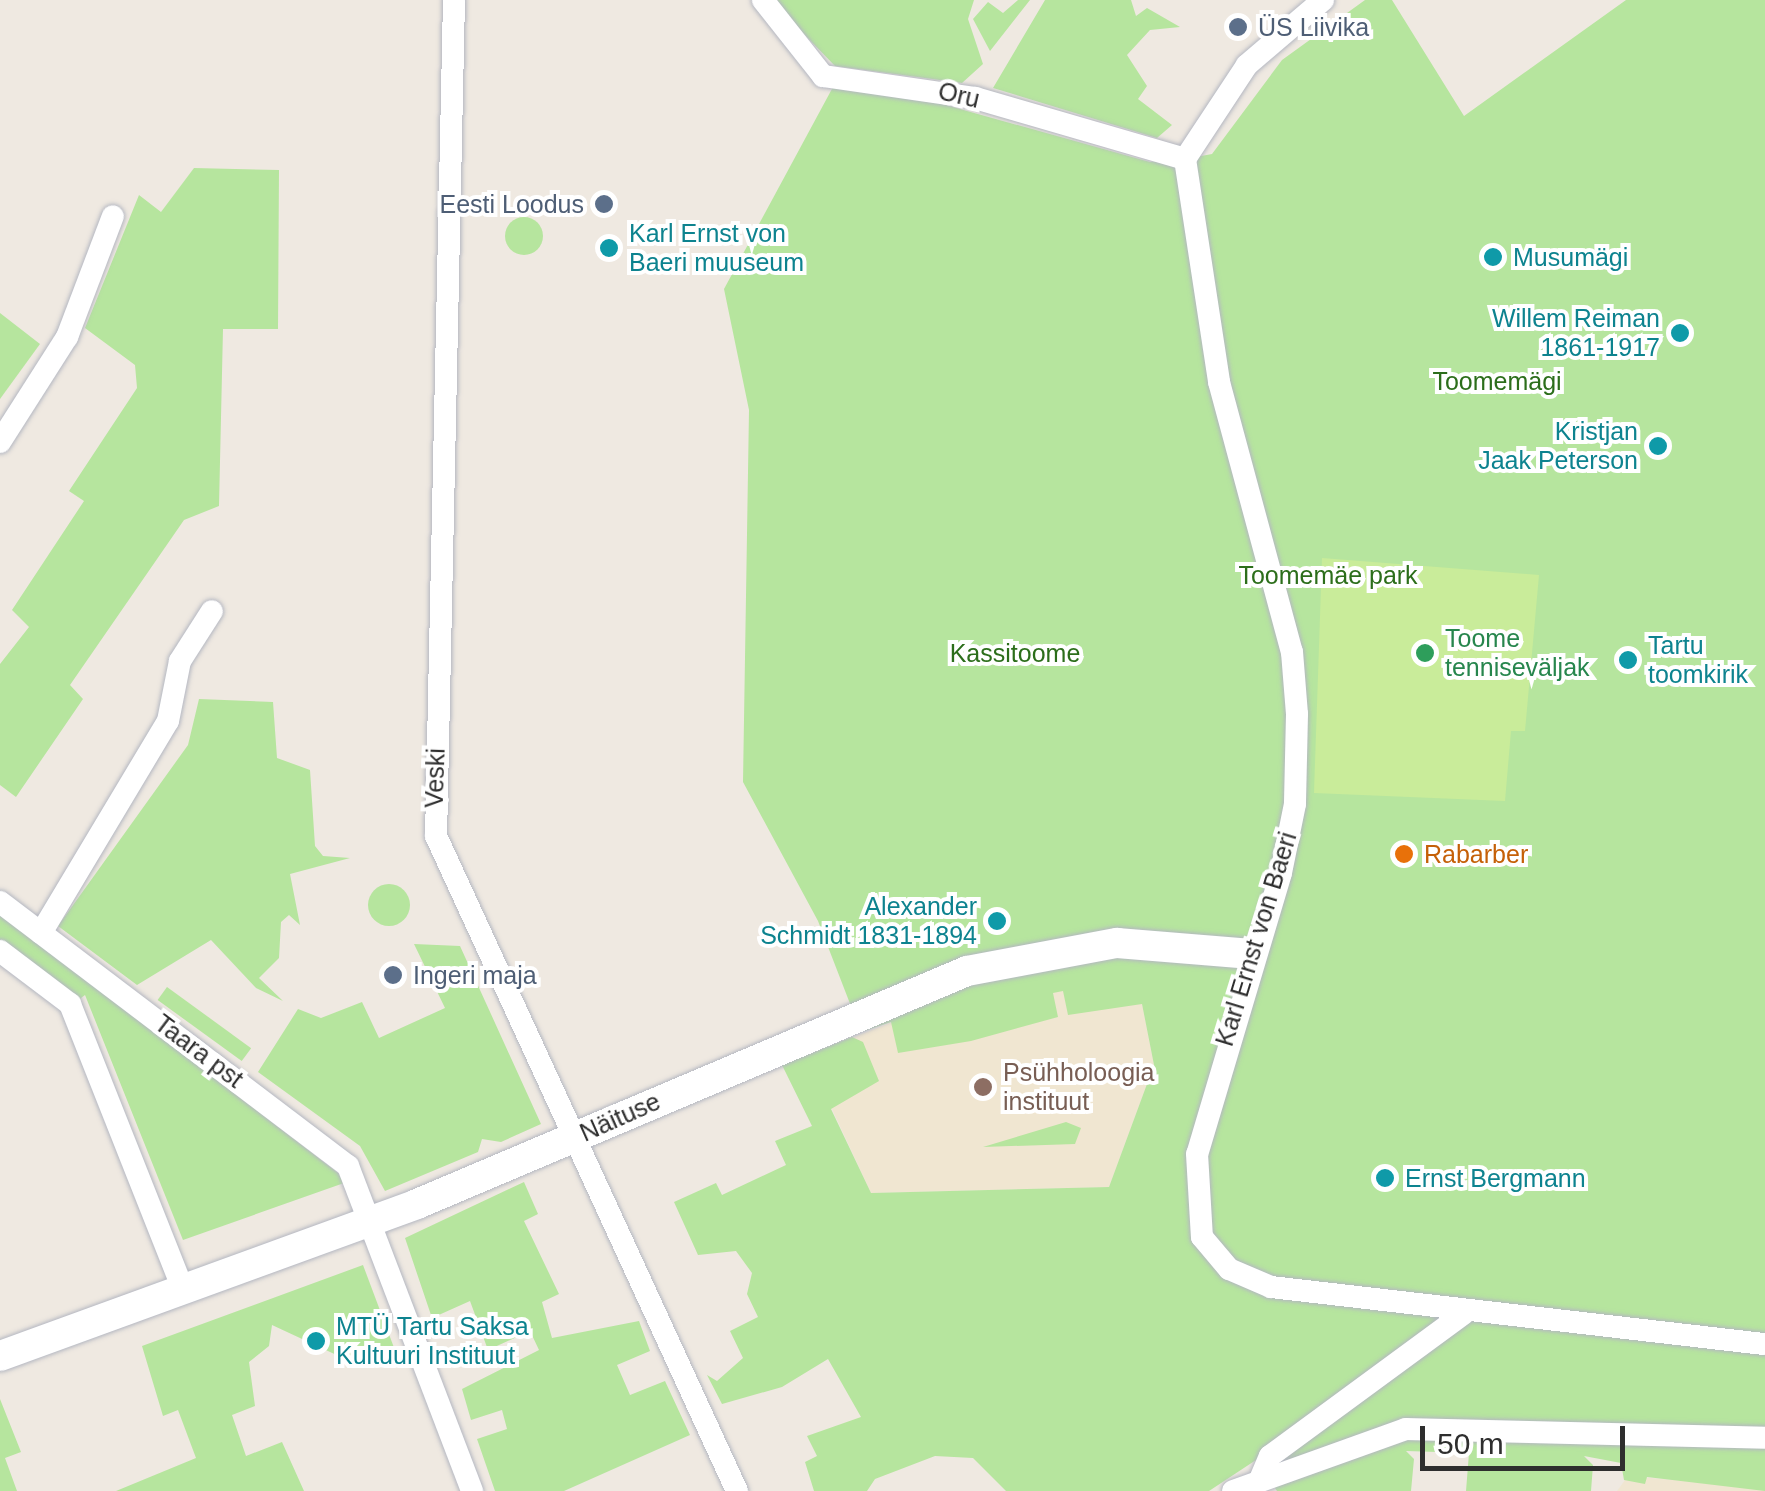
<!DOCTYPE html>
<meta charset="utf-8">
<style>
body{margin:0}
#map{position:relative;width:1765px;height:1491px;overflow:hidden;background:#efe9e1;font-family:Arial,sans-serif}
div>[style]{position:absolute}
.education>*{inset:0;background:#f0e6d1}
.green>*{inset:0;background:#b6e59e;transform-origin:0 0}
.round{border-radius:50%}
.pitch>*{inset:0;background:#c9ec9a}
.roads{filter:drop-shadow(0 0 2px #b4b7c1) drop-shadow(0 0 2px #b4b7c1)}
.street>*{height:22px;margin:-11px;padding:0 11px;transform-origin:11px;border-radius:11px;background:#fff}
.secondary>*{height:30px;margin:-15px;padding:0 15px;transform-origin:15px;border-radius:15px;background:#fff}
.dots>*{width:28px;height:28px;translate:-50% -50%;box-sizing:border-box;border:5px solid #fff;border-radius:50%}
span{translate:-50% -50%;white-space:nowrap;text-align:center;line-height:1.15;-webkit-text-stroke:8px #fff;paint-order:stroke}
.service-label{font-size:25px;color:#4e5e75}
.left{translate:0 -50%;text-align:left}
.right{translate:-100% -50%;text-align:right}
.street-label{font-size:25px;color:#2e2e2e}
.culture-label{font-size:25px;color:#0d838f}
.park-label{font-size:25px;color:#2c6e1b}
.leisure-label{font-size:25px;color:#27864d}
.food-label{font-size:25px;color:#c56008}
.education-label{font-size:25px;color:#785e54}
.scale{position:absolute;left:1420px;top:1426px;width:205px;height:45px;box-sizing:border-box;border:5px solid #2e2e2e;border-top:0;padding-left:12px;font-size:30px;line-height:35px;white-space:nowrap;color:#2e2e2e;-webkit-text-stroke:8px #fff;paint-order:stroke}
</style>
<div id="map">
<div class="education">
<i style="clip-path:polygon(1137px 979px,1154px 1065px,1109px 1187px,871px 1193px,807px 1055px,924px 1010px)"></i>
<i style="clip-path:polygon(1628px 1476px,1765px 1488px,1765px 1491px,1617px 1491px)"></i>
</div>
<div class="green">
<i style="clip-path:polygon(771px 0,974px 0,968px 19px,983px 64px,962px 83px,835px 66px)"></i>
<i style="clip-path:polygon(1018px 0,1030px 0,990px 51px,973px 19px,988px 2px,1003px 13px)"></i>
<i style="clip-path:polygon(1045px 0,1131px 0,1136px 16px,1147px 8px,1180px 27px,1150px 30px,1127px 55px,1147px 86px,1138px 99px,1172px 125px,1157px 138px,993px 88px)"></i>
<i style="clip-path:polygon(1365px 0,1392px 0,1464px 116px,1626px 0,1765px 0,1765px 1491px,1647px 1477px,1645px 1484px,1624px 1480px,1621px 1463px,1584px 1456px,1593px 1465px,1591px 1491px,1466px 1491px,1469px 1453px,1406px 1451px,1414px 1459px,1411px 1491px,1277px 1491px,1256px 1460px,1209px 1491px,1006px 1491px,973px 1458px,935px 1456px,875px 1479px,867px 1491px,814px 1491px,805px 1462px,817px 1456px,807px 1436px,861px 1417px,828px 1359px,782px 1387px,722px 1404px,707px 1375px,717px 1381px,743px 1358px,730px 1331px,758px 1317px,747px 1294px,752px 1273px,736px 1251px,698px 1255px,674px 1202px,716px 1183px,722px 1195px,786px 1165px,775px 1141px,812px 1126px,782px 1065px,852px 1037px,863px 1042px,879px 1081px,831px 1109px,871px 1193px,1109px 1187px,1154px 1065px,1142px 1004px,1068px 1015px,1063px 991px,1053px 993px,1058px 1017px,971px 1041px,898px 1053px,891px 1022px,861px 1032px,818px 921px,743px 782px,749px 410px,724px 289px,833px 87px,910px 95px,1150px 162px,1185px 159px,1212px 154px,1282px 60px)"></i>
<i style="clip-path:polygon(194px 168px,279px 170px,278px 329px,223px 329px,219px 506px,184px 520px,70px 685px,83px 699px,16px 797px,0 785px,0 664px,29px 627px,12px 610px,84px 501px,69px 491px,137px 388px,135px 365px,85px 328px,139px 195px,161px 212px)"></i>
<i class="round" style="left:505px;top:217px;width:38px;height:38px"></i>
<i style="clip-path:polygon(0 313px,40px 344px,0 399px)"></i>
<i style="clip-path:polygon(199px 699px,273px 702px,277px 758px,310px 770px,315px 846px,323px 856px,350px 858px,290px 874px,300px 925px,289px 915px,281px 922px,279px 958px,259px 978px,283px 1001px,256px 988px,211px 940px,137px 985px,58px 926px,188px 745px)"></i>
<i class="round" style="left:368px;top:884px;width:42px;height:42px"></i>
<i style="clip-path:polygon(0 913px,338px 1173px,344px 1183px,183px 1240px,85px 995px,77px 1001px,0 940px)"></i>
<i style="clip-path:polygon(414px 944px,460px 946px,541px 1124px,501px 1142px,482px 1139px,478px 1152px,385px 1191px,360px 1146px,258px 1072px,298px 1009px,321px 1018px,362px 1002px,379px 1038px,445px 1008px)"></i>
<i style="left:167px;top:987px;width:104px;height:16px;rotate:36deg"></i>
<i style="clip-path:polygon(1066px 1122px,1081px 1128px,1075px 1144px,983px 1147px)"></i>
<i style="clip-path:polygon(524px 1182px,538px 1214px,524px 1221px,559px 1294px,542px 1302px,552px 1338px,639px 1321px,650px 1351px,617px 1365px,630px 1395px,665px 1381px,690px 1435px,564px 1491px,495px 1491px,477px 1439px,507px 1429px,502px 1410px,471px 1420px,462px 1389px,539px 1350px,530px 1331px,488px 1350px,470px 1301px,432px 1318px,405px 1238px)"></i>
<i style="clip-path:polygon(363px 1265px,396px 1353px,358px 1365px,272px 1325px,269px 1346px,249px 1362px,255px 1406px,232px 1415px,246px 1456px,282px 1442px,304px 1491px,116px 1491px,196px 1458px,178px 1410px,163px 1416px,142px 1346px)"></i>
<i style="clip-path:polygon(0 1399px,21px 1452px,5px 1458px,17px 1491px,0 1491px)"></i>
</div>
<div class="pitch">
<i style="clip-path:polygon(1322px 558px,1539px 575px,1525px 731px,1511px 731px,1505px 801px,1314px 793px)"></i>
</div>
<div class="roads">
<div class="street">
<i style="left:454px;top:0;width:836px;rotate:91.23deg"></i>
<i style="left:436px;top:836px;width:721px;rotate:65.32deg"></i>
<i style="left:763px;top:0;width:97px;rotate:51.7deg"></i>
<i style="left:823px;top:76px;width:154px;rotate:8.2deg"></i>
<i style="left:975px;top:98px;width:219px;rotate:16.2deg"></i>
<i style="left:1323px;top:0;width:100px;rotate:139.5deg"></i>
<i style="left:1247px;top:65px;width:113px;rotate:123.4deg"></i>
<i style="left:1185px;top:159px;width:226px;rotate:81.3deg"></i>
<i style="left:1219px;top:382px;width:280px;rotate:74.9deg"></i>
<i style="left:1292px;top:652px;width:62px;rotate:85.4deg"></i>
<i style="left:1297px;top:714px;width:90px;rotate:91.3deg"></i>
<i style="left:1295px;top:804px;width:70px;rotate:101.5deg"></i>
<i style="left:1281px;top:873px;width:293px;rotate:106.6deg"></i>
<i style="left:1197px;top:1154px;width:83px;rotate:86.6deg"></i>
<i style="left:1202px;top:1237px;width:42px;rotate:49.8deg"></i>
<i style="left:1229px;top:1269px;width:46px;rotate:23.2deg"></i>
<i style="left:1271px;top:1287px;width:497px;rotate:6.6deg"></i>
<i style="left:0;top:442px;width:125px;rotate:-57.5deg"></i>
<i style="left:67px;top:337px;width:129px;rotate:-69.2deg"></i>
<i style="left:0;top:902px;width:437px;rotate:37.2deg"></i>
<i style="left:348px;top:1166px;width:348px;rotate:69.1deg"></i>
<i style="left:41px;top:933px;width:247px;rotate:-59.1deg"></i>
<i style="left:168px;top:721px;width:61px;rotate:-78.7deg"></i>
<i style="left:180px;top:661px;width:59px;rotate:-57.4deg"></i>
<i style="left:0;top:951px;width:88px;rotate:37.1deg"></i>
<i style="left:70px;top:1004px;width:304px;rotate:68.4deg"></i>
<i style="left:1261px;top:1477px;width:23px;rotate:-67deg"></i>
<i style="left:1270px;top:1456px;width:240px;rotate:-36.3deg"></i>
<i style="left:1233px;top:1491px;width:184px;rotate:-19.7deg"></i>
<i style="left:1406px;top:1429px;width:359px;rotate:1.4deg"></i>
</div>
<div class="secondary">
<i style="left:0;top:1356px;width:444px;rotate:-20deg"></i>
<i style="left:417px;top:1204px;width:597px;rotate:-22.96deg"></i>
<i style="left:967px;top:971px;width:153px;rotate:-10.6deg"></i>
<i style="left:1117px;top:943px;width:135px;rotate:4.7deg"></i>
</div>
</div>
<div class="dots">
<i style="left:1238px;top:27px;background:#5c6f8a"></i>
<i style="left:604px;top:204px;background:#5c6f8a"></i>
<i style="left:609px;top:248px;background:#0f9aa8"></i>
<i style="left:1493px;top:257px;background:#0f9aa8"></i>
<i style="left:1680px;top:333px;background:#0f9aa8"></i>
<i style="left:1658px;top:446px;background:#0f9aa8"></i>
<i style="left:1425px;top:653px;background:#2e9e5b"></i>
<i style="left:1628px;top:660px;background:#0f9aa8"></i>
<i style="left:1404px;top:854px;background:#e8710a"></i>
<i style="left:997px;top:921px;background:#0f9aa8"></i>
<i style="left:393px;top:975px;background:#5c6f8a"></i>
<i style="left:983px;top:1087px;background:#8d6e63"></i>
<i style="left:1385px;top:1178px;background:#0f9aa8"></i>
<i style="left:316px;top:1341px;background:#0f9aa8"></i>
</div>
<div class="service-label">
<span class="left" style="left:1258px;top:27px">ÜS Liivika</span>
<span class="right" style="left:584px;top:204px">Eesti Loodus</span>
<span class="left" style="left:413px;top:975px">Ingeri maja</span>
</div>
<div class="street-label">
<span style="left:959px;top:95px;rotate:13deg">Oru</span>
<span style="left:435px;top:778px;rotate:-88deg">Veski</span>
<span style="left:1256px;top:939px;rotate:-73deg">Karl Ernst von Baeri</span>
<span style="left:199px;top:1051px;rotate:37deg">Taara pst</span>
<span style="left:620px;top:1117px;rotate:-24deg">Näituse</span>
</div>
<div class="culture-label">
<span class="left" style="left:629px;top:248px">Karl Ernst von<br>Baeri muuseum</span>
<span class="left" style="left:1513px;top:257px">Musumägi</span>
<span class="right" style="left:1660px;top:333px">Willem Reiman<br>1861-1917</span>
<span class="right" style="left:1638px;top:446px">Kristjan<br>Jaak Peterson</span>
<span class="left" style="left:1648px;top:660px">Tartu<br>toomkirik</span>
<span class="right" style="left:977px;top:921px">Alexander<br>Schmidt 1831-1894</span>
<span class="left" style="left:1405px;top:1178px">Ernst Bergmann</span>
<span class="left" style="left:336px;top:1341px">MTÜ Tartu Saksa<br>Kultuuri Instituut</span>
</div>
<div class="park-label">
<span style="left:1497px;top:381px">Toomemägi</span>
<span style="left:1328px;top:575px">Toomemäe park</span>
<span style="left:1015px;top:653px">Kassitoome</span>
</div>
<div class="leisure-label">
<span class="left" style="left:1445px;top:653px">Toome<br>tenniseväljak</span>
</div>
<div class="food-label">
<span class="left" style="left:1424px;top:854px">Rabarber</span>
</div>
<div class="education-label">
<span class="left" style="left:1003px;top:1087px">Psühholoogia<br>instituut</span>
</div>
<div class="scale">50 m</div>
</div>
